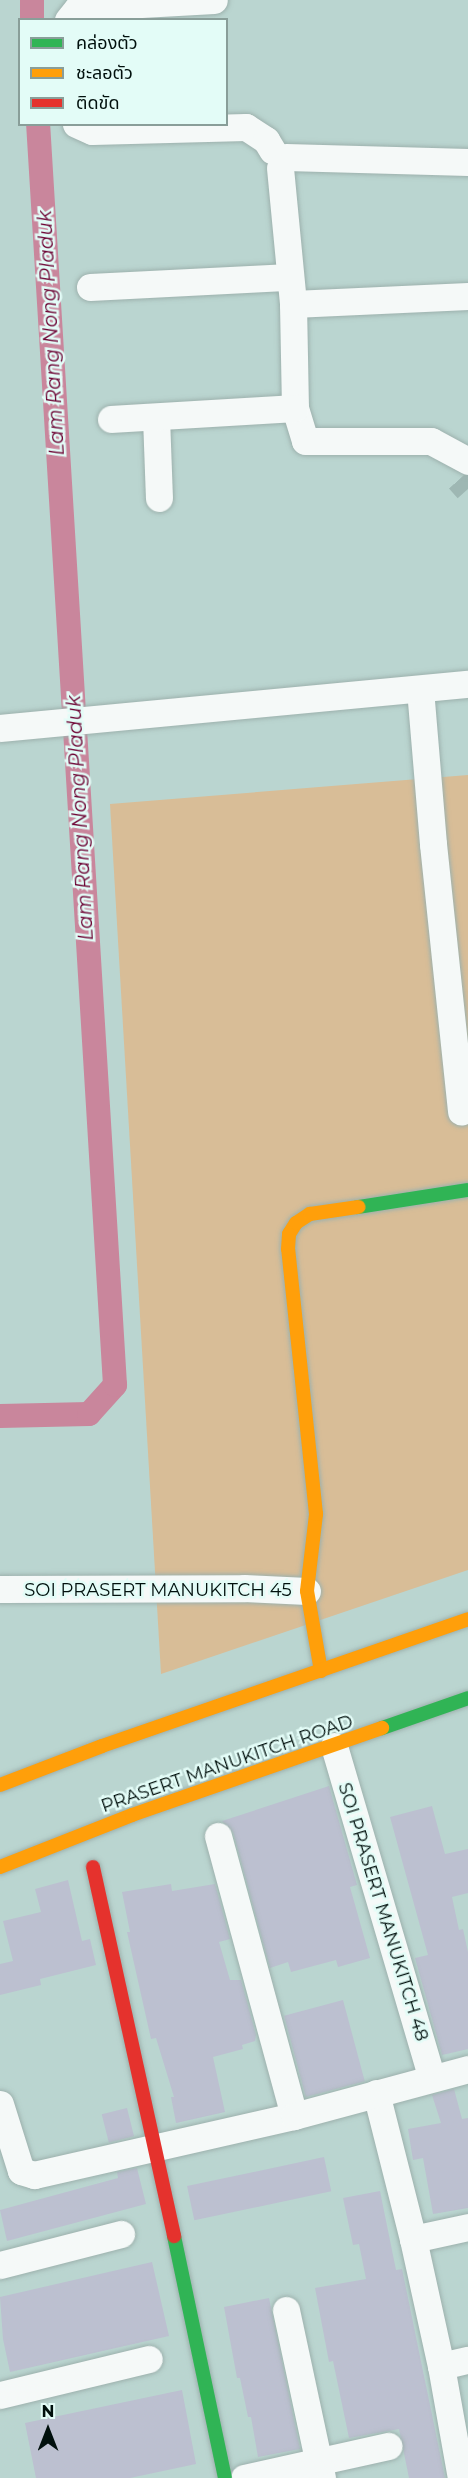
<!DOCTYPE html>
<meta charset="utf-8">
<style>
body{margin:0}
#map{position:relative;width:468px;height:2478px;overflow:hidden;background:#bad5d0;font-family:Montserrat,"Noto Sans Thai",sans-serif}
div>[style]{position:absolute}
.green>*{inset:0;background:#d8bd97}
.canal>*{height:24px;margin:-12px;padding:0 12px;transform-origin:12px;border-radius:12px;background:#c9869c}
.building>*{inset:0;background:#bcc0d0;transform-origin:0 0}
.street-tunnel>*{height:27px;margin-top:-13.5px;transform-origin:0;background:repeating-linear-gradient(90deg,#9eb7b3 0 27px,transparent 0 41px)}
.roads{filter:drop-shadow(0 0 2px #9db1ad) drop-shadow(0 0 2px #9db1ad)}
.street>*{height:27px;margin:-13.5px;padding:0 13.5px;transform-origin:13.5px;border-radius:13.5px;background:#f5f9f8}
.fast>*{height:14px;margin:-7px;padding:0 7px;transform-origin:7px;border-radius:7px;background:#30b455}
.slow>*{height:14px;margin:-7px;padding:0 7px;transform-origin:7px;border-radius:7px;background:#ff9f0a}
.jam>*{height:14px;margin:-7px;padding:0 7px;transform-origin:7px;border-radius:7px;background:#e5322d}
span{translate:-50% -50%;white-space:nowrap;text-align:center;line-height:1.15;-webkit-text-stroke:5px #e3fcf7;paint-order:stroke}
.street-label{font-size:18px;color:#01100d}
.water-label{font-size:20px;color:#6d0333;font-style:italic}
.legend{position:absolute;left:18px;top:18px;width:210px;height:108px;box-sizing:border-box;background:#e3fcf7;border:2px solid #899e99;margin:0;padding:8px 10px;list-style:none;font-size:18px;color:#01100d}
.legend li{display:flex;align-items:center;gap:12px;height:30px}
.legend b{width:30px;border:2px solid #899e99}
.north{position:absolute;left:18px;top:2400px;width:60px;height:60px;-webkit-text-stroke:4px #e3fcf7;paint-order:stroke;rotate:0deg;font-size:16px;font-weight:700;line-height:24px;text-align:center;color:#01100d}
.north::after{content:'';display:block;margin:auto;width:21px;height:27px;background:#01100d;clip-path:polygon(50% 0,100% 100%,50% 72%,0 100%)}
</style>
<div id="map">
<div class="green">
<i style="clip-path:polygon(468px 775px,468px 1570px,161px 1674px,110px 804px)"></i>
</div>
<div class="canal">
<i style="left:32px;top:20px;width:20px;rotate:-90deg"></i>
<i style="left:0;top:1416px;width:89px;rotate:-1.3deg"></i>
<i style="left:89px;top:1414px;width:39px;rotate:-48deg"></i>
<i style="left:115px;top:1385px;width:1263px;rotate:-93.49deg"></i>
</div>
<div class="building">
<i style="clip-path:polygon(329px 1786px,357px 1885px,350px 1887px,370px 1958px,338px 1967px,336px 1960px,291px 1972px,288px 1962px,270px 1968px,233px 1832px,222px 1821px)"></i>
<i style="clip-path:polygon(432px 1806px,445px 1854px,468px 1849px,468px 1893px,452px 1897px,459px 1930px,463px 1929px,468px 1952px,468px 2049px,442px 2055px,415px 1958px,428px 1955px,390px 1817px)"></i>
<i style="clip-path:polygon(68px 1880px,82px 1941px,90px 1939px,96px 1965px,40px 1979px,41px 1985px,0 1995px,0 1964px,13px 1961px,3px 1921px,41px 1912px,35px 1889px)"></i>
<i style="clip-path:polygon(171px 1884px,172px 1891px,215px 1884px,230px 1939px,219px 1942px,230px 1980px,241px 1980px,256px 2035px,255px 2041px,242px 2045px,243px 2049px,213px 2057px,225px 2112px,176px 2123px,171px 2097px,174px 2097px,156px 2038px,151px 2039px,127px 1932px,130px 1932px,122px 1892px)"></i>
<i style="left:343px;top:2000px;width:84px;height:61px;rotate:75deg"></i>
<i style="clip-path:polygon(454px 2089px,462px 2119px,468px 2118px,468px 2208px,433px 2214px,423px 2158px,413px 2160px,408px 2129px,441px 2123px,432px 2095px)"></i>
<i style="left:127px;top:2108px;width:29px;height:26px;rotate:76deg"></i>
<i style="left:324px;top:2157px;width:35px;height:140px;rotate:78deg"></i>
<i style="clip-path:polygon(137px 2168px,146px 2204px,7px 2241px,0 2210px,118px 2178px,117px 2172px)"></i>
<i style="clip-path:polygon(380px 2191px,396px 2270px,402px 2269px,445px 2478px,409px 2478px,399px 2429px,349px 2438px,333px 2361px,329px 2362px,315px 2288px,366px 2279px,359px 2244px,353px 2245px,343px 2198px)"></i>
<i style="clip-path:polygon(152px 2262px,169px 2336px,10px 2372px,3px 2339px,0 2297px)"></i>
<i style="clip-path:polygon(269px 2298px,300px 2449px,258px 2457px,251px 2417px,248px 2417px,240px 2378px,237px 2378px,224px 2307px)"></i>
<i style="clip-path:polygon(182px 2390px,196px 2464px,130px 2478px,36px 2478px,25px 2423px)"></i>
</div>
<div class="street-tunnel">
<i style="left:459px;top:479px;width:13px;rotate:48deg"></i>
</div>
<div class="roads">
<div class="street">
<i style="left:68px;top:20px;width:14px;rotate:-51deg"></i>
<i style="left:77px;top:9px;width:10px;rotate:-11deg"></i>
<i style="left:87px;top:7px;width:127px;rotate:-3.2deg"></i>
<i style="left:76px;top:124px;width:17px;rotate:24deg"></i>
<i style="left:92px;top:131px;width:154px;rotate:-1.5deg"></i>
<i style="left:246px;top:127px;width:24px;rotate:33deg"></i>
<i style="left:266px;top:140px;width:12px;rotate:59deg"></i>
<i style="left:286px;top:157px;width:182px;rotate:1.6deg"></i>
<i style="left:280px;top:168px;width:137px;rotate:84.5deg"></i>
<i style="left:293px;top:304px;width:104px;rotate:88.9deg"></i>
<i style="left:295px;top:408px;width:34px;rotate:73deg"></i>
<i style="left:305px;top:441px;width:126px"></i>
<i style="left:431px;top:441px;width:42px;rotate:28.4deg"></i>
<i style="left:90px;top:287px;width:200px;rotate:-2.9deg"></i>
<i style="left:293px;top:304px;width:175px;rotate:-2.6deg"></i>
<i style="left:156px;top:417px;width:81px;rotate:87.9deg"></i>
<i style="left:111px;top:419px;width:184px;rotate:-3.4deg"></i>
<i style="left:420px;top:689px;width:156px;rotate:85.2deg"></i>
<i style="left:433px;top:844px;width:269px;rotate:84deg"></i>
<i style="left:0;top:728px;width:470px;rotate:-5.4deg"></i>
<i style="left:0;top:1589px;width:244px;rotate:-0.2deg"></i>
<i style="left:244px;top:1588px;width:63px;rotate:2.7deg"></i>
<i style="left:334px;top:1746px;width:346px;rotate:73.6deg"></i>
<i style="left:218px;top:1836px;width:290px;rotate:74.8deg"></i>
<i style="left:376px;top:2093px;width:151px;rotate:75.8deg"></i>
<i style="left:413px;top:2239px;width:130px;rotate:77.6deg"></i>
<i style="left:441px;top:2366px;width:114px;rotate:79.9deg"></i>
<i style="left:0;top:2104px;width:70px;rotate:72.6deg"></i>
<i style="left:21px;top:2171px;width:14px;rotate:17deg"></i>
<i style="left:34px;top:2175px;width:267px;rotate:-12.8deg"></i>
<i style="left:294px;top:2116px;width:180px;rotate:-15.1deg"></i>
<i style="left:413px;top:2239px;width:56px;rotate:-12.3deg"></i>
<i style="left:0;top:2265px;width:125px;rotate:-14.4deg"></i>
<i style="left:286px;top:2310px;width:172px;rotate:77.9deg"></i>
<i style="left:441px;top:2366px;width:28px;rotate:-13deg"></i>
<i style="left:0;top:2395px;width:153px;rotate:-13.6deg"></i>
<i style="left:244px;top:2478px;width:148px;rotate:-12.5deg"></i>
</div>
<div class="fast">
<i style="left:358px;top:1207px;width:111px;rotate:-8.8deg"></i>
<i style="left:382px;top:1728px;width:91px;rotate:-19.2deg"></i>
<i style="left:174px;top:2236px;width:247px;rotate:78.1deg"></i>
</div>
<div class="slow">
<i style="left:321px;top:1671px;width:81px;rotate:-99.9deg"></i>
<i style="left:307px;top:1591px;width:78px;rotate:-83.3deg"></i>
<i style="left:316px;top:1514px;width:266px;rotate:-96deg"></i>
<i style="left:288px;top:1249px;width:15px;rotate:-86deg"></i>
<i style="left:289px;top:1234px;width:13px;rotate:-58deg"></i>
<i style="left:296px;top:1223px;width:17px;rotate:-33deg"></i>
<i style="left:310px;top:1214px;width:49px;rotate:-8.3deg"></i>
<i style="left:0;top:1785px;width:109px;rotate:-20.9deg"></i>
<i style="left:102px;top:1746px;width:387px;rotate:-19.1deg"></i>
<i style="left:0;top:1867px;width:142px;rotate:-21.5deg"></i>
<i style="left:132px;top:1815px;width:265px;rotate:-19.2deg"></i>
</div>
<div class="jam">
<i style="left:93px;top:1867px;width:378px;rotate:77.6deg"></i>
</div>
</div>
<div class="street-label">
<span style="left:158px;top:1590px">SOI PRASERT MANUKITCH 45</span>
<span style="left:227px;top:1764px;rotate:-19deg">PRASERT MANUKITCH ROAD</span>
<span style="left:383px;top:1912px;rotate:73deg">SOI PRASERT MANUKITCH 48</span>
</div>
<div class="water-label">
<span style="left:51px;top:333px;rotate:-93deg">Lam Rang Nong Pladuk</span>
<span style="left:80px;top:818px;rotate:-93deg">Lam Rang Nong Pladuk</span>
</div>
<ul class="legend">
<li><b style="height:8px;background:#30b455"></b>คล่องตัว</li>
<li><b style="height:8px;background:#ff9f0a"></b>ชะลอตัว</li>
<li><b style="height:8px;background:#e5322d"></b>ติดขัด</li>
</ul>
<div class="north">N</div>
</div>
